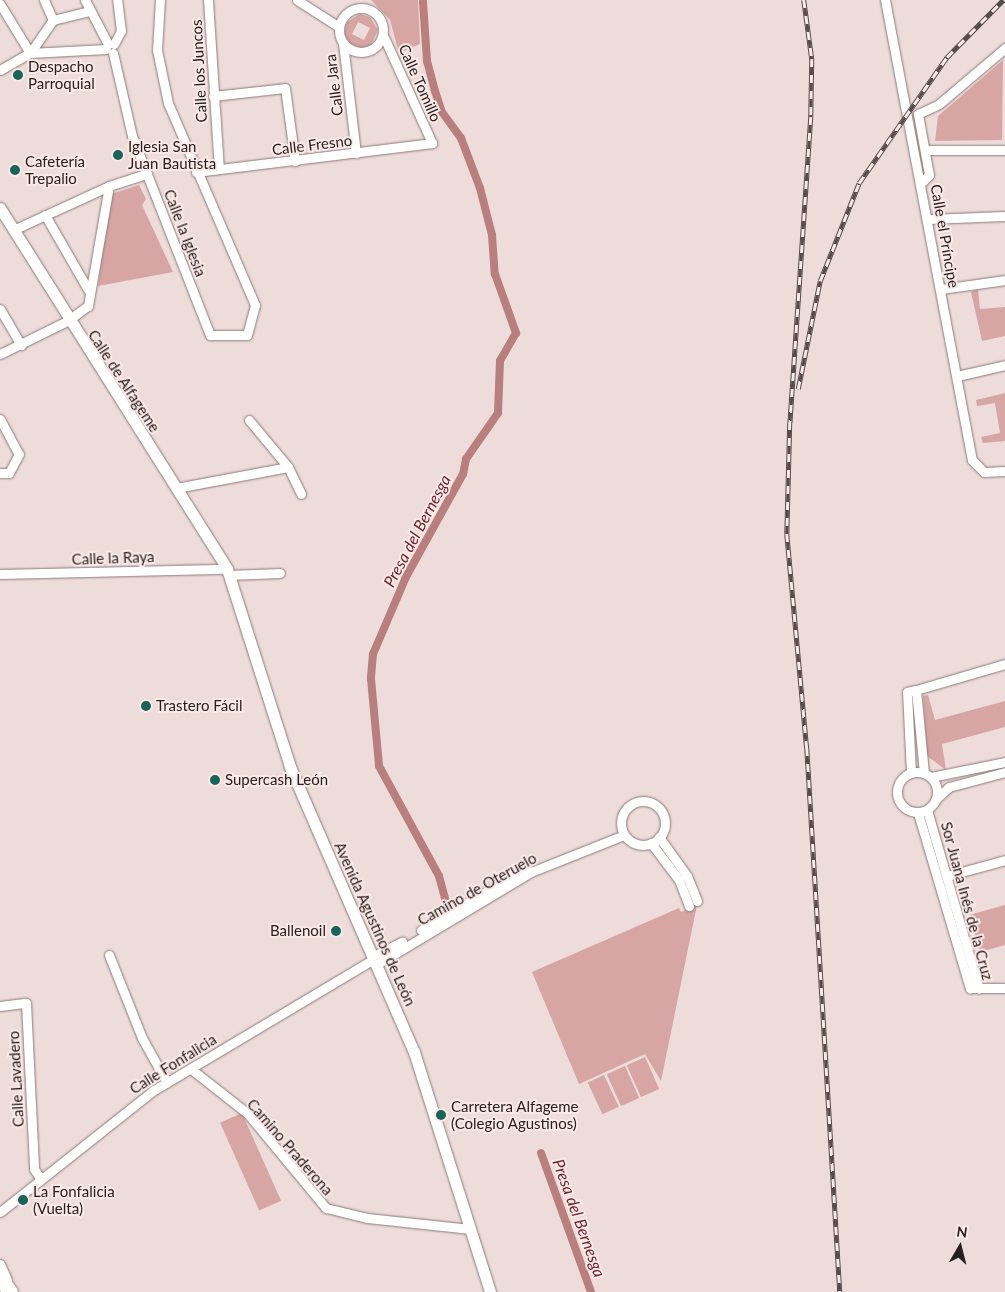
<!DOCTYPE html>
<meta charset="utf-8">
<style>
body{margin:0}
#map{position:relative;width:1005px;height:1292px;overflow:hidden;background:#eedcdb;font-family:Lato,sans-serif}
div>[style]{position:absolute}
.green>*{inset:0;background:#d6a5a4;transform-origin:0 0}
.canal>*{height:8px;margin:-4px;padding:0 4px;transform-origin:4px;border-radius:4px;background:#b97f7e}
.roads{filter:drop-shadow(0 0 1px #8a7a79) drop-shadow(0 0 1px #8a7a79)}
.minor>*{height:9px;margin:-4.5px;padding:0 4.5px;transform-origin:4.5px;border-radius:4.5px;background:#fff}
.minor>.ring{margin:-4.5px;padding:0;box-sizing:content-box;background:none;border:9px solid #fff;border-radius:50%}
.tertiary>*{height:11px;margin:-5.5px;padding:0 5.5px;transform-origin:5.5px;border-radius:5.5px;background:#fff}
.trunk>*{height:15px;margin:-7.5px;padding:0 7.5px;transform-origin:7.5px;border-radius:7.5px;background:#fff}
.rail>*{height:4.5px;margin-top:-2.25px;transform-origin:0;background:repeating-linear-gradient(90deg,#fbe9e8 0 8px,#564c4c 0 16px);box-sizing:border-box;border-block:1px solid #564c4c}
.dots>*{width:14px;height:14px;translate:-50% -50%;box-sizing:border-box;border:2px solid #fbe9e8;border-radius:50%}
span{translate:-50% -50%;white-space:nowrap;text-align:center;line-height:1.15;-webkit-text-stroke:4px #fbe9e8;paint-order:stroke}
.poi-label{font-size:15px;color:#272020}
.left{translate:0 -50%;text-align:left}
.right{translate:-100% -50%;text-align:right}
.street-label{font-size:15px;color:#272020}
.water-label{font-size:16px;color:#6b2428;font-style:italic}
.north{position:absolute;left:935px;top:1222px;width:50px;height:50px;-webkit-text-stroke:4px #fbe9e8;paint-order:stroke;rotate:8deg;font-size:14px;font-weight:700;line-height:20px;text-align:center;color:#272020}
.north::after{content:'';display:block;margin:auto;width:18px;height:22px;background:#272020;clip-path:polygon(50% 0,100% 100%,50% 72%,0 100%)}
</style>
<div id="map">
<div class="green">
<i style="clip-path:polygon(371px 0,418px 0,420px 44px,399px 53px,390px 20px)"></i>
<i style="clip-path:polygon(evenodd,360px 14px,370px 17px,378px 30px,371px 45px,360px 48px,349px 43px,344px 33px,347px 22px,360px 14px,358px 22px,370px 28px,364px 40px,352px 34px,358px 22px)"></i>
<i style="clip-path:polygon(1003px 60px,1002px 140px,935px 141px,938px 116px)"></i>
<i style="clip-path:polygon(139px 185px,146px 199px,142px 205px,173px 272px,98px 286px,111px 194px)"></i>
<i style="clip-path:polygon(978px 289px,980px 309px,1005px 307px,1005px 336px,982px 341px,971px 292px)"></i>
<i style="clip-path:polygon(1005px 393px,1005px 441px,983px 443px,981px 437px,1000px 433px,995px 403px,977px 406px,976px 400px)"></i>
<i style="clip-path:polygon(928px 695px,935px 720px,1005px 701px,1005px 727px,942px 744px,946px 770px,927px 756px,923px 696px)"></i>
<i style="clip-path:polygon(697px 905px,661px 1081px,645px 1054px,579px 1084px,532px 972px,679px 908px,681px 912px)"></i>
<i style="clip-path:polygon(1005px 905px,1005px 945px,980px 952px,969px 915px)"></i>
<i style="left:645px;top:1057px;width:35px;height:20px;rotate:66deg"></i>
<i style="left:625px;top:1066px;width:35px;height:20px;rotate:66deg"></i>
<i style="left:604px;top:1075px;width:35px;height:18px;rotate:65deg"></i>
<i style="left:242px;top:1113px;width:96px;height:24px;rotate:66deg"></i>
</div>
<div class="canal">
<i style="left:423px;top:2px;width:59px;rotate:86.1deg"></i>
<i style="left:427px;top:61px;width:31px;rotate:75deg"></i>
<i style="left:435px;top:91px;width:22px;rotate:72deg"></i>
<i style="left:442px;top:112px;width:32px;rotate:54deg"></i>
<i style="left:461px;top:138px;width:53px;rotate:69.2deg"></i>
<i style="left:480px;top:188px;width:49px;rotate:75.7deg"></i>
<i style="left:492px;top:235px;width:39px;rotate:86deg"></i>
<i style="left:495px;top:274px;width:63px;rotate:70.4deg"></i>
<i style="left:516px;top:333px;width:32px;rotate:120deg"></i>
<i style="left:500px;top:361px;width:52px;rotate:92.2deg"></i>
<i style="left:498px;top:413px;width:56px;rotate:124.8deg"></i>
<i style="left:466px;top:459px;width:15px;rotate:101deg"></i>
<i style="left:463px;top:474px;width:118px;rotate:119deg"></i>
<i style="left:406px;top:577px;width:84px;rotate:113.2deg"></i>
<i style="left:373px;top:654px;width:25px;rotate:95deg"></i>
<i style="left:371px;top:679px;width:87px;rotate:84.7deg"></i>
<i style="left:379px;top:766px;width:125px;rotate:61.4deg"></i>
<i style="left:439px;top:876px;width:28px;rotate:75deg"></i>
<i style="left:541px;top:1153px;width:148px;rotate:70.2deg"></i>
</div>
<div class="roads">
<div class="minor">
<i style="left:44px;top:0;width:22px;rotate:66deg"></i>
<i style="left:85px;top:0;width:50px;rotate:62.4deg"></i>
<i style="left:208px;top:0;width:169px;rotate:86.3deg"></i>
<i style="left:297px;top:0;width:50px;rotate:32.7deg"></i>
<i style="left:885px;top:0;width:468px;rotate:79.3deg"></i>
<i style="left:972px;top:460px;width:17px;rotate:45deg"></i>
<i style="left:984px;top:472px;width:21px;rotate:-3deg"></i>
<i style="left:0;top:4px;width:57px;rotate:58.5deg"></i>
<i style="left:30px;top:53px;width:40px;rotate:-55.1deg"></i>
<i style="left:53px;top:20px;width:37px;rotate:-14deg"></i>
<i class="ring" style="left:339px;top:8px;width:35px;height:35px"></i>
<i style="left:343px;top:43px;width:111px;rotate:83.3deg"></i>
<i style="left:114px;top:44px;width:15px;rotate:-62deg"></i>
<i style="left:121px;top:31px;width:31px;rotate:-97deg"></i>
<i style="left:113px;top:53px;width:85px;rotate:77.1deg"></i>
<i style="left:132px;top:136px;width:214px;rotate:68.6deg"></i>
<i style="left:210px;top:335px;width:37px"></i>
<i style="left:247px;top:335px;width:31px;rotate:-75deg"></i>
<i style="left:255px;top:305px;width:220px;rotate:-113.3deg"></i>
<i style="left:168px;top:103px;width:54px;rotate:-101.7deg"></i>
<i style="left:157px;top:50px;width:50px;rotate:-86.6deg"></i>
<i style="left:0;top:70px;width:34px;rotate:-30deg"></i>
<i style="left:30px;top:53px;width:76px;rotate:-3deg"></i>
<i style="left:213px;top:96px;width:72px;rotate:-6.3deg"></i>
<i style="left:285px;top:88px;width:74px;rotate:82.2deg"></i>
<i style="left:925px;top:150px;width:80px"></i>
<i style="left:196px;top:172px;width:238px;rotate:-7deg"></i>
<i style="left:432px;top:143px;width:119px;rotate:-114.4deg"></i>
<i style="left:922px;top:182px;width:10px;rotate:-45deg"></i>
<i style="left:929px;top:175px;width:62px;rotate:-100.2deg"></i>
<i style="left:918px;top:114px;width:23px;rotate:-25deg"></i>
<i style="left:939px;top:104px;width:87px;rotate:-40.3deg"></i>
<i style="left:45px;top:215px;width:90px;rotate:60deg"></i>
<i style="left:928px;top:219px;width:77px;rotate:-2.2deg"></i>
<i style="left:13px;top:230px;width:106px;rotate:-24.6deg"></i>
<i style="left:109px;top:186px;width:40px;rotate:-18deg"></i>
<i style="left:941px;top:289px;width:65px;rotate:-8deg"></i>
<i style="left:0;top:309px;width:42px;rotate:59.7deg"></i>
<i style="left:0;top:354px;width:75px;rotate:-26.2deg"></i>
<i style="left:67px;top:321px;width:26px;rotate:-36deg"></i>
<i style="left:88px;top:306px;width:122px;rotate:-80.1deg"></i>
<i style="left:957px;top:376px;width:49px;rotate:-12.9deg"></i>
<i style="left:0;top:419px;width:40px;rotate:62deg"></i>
<i style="left:19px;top:454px;width:21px;rotate:118deg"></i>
<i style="left:9px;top:473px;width:9px;rotate:180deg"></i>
<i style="left:249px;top:420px;width:61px;rotate:50.3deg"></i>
<i style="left:288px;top:467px;width:30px;rotate:64deg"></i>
<i style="left:176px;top:488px;width:114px;rotate:-10.6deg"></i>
<i style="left:0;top:574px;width:227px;rotate:-1.3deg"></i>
<i style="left:229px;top:575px;width:51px;rotate:-2.2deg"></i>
<i style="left:916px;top:690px;width:93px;rotate:-16.3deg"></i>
<i class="ring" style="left:897px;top:772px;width:31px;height:31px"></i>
<i style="left:911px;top:773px;width:81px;rotate:-92.8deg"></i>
<i style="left:907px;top:692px;width:9px;rotate:-13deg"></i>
<i style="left:916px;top:690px;width:83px;rotate:84.5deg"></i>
<i style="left:931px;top:777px;width:76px;rotate:-11.5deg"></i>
<i style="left:936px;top:799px;width:18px;rotate:-43deg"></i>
<i style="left:949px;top:787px;width:58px;rotate:-15deg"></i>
<i class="ring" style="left:621px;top:801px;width:35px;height:35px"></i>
<i style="left:927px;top:810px;width:186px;rotate:73.8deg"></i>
<i style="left:918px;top:813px;width:183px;rotate:73.5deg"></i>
<i style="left:970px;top:988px;width:35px"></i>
<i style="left:659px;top:837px;width:48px;rotate:54.3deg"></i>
<i style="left:687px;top:876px;width:27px;rotate:68deg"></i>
<i style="left:651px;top:843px;width:46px;rotate:52.9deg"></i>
<i style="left:679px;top:880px;width:28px;rotate:69deg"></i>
<i style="left:947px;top:876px;width:60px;rotate:-15.4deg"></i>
<i style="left:421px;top:930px;width:122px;rotate:-30.6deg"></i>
<i style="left:109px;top:955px;width:89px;rotate:68.3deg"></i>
<i style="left:142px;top:1038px;width:51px;rotate:60.9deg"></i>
<i style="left:372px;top:957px;width:34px;rotate:-27deg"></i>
<i style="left:376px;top:965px;width:181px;rotate:-31deg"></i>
<i style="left:531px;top:872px;width:100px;rotate:-21.7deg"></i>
<i style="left:0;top:1006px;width:26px;rotate:-7deg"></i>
<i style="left:26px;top:1003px;width:166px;rotate:87.2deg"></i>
<i style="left:34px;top:1169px;width:11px;rotate:56deg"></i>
<i style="left:191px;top:1069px;width:71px;rotate:38.2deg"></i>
<i style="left:247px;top:1113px;width:124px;rotate:50.3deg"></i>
<i style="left:326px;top:1208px;width:42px;rotate:13.7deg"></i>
<i style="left:367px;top:1218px;width:104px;rotate:6.1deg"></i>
<i style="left:0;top:1212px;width:196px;rotate:-38.4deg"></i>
<i style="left:154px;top:1090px;width:256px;rotate:-30.8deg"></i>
<i style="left:0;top:1264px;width:17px;rotate:66deg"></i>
</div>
<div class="tertiary">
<i style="left:0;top:208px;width:426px;rotate:57.8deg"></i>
<i style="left:227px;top:569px;width:208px;rotate:72.3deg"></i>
<i style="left:290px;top:767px;width:311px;rotate:66.5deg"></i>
<i style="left:414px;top:1052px;width:252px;rotate:72.4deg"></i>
</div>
<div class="trunk">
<i style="left:0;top:1278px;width:17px;rotate:54deg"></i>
</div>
</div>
<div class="rail">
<i style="left:804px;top:0;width:60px;rotate:82.3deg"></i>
<i style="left:812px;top:59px;width:58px;rotate:91deg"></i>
<i style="left:811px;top:117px;width:306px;rotate:93.9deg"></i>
<i style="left:790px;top:422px;width:112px;rotate:91.5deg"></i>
<i style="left:787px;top:534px;width:215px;rotate:84.7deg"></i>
<i style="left:807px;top:748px;width:545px;rotate:86.53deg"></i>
<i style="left:798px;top:389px;width:110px;rotate:-78.5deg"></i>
<i style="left:820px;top:281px;width:105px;rotate:-68.3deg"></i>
<i style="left:859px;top:183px;width:154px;rotate:-55.1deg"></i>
<i style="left:947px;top:57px;width:80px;rotate:-45.5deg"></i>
</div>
<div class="dots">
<i style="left:18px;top:75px;background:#1a6358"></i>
<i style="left:118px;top:155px;background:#1a6358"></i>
<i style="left:15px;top:170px;background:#1a6358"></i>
<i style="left:146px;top:706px;background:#1a6358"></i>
<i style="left:215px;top:780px;background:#1a6358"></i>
<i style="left:336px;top:931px;background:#1a6358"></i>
<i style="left:441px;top:1115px;background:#1a6358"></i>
<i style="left:23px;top:1200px;background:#1a6358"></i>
</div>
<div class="poi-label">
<span class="left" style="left:28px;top:75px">Despacho<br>Parroquial</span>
<span class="left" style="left:128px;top:155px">Iglesia San<br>Juan Bautista</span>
<span class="left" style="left:25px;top:170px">Cafetería<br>Trepalio</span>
<span class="left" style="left:156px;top:706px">Trastero Fácil</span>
<span class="left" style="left:225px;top:780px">Supercash León</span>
<span class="right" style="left:326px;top:931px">Ballenoil</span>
<span class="left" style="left:451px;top:1115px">Carretera Alfageme<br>(Colegio Agustinos)</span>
<span class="left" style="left:33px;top:1200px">La Fonfalicia<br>(Vuelta)</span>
</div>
<div class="street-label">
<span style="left:199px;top:71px;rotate:-93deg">Calle los Juncos</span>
<span style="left:420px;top:83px;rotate:66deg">Calle Tomillo</span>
<span style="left:334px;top:85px;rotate:-97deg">Calle Jara</span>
<span style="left:312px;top:145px;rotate:-7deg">Calle Fresno</span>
<span style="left:185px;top:233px;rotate:69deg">Calle la Iglesia</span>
<span style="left:945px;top:236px;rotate:80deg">Calle el Príncipe</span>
<span style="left:124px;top:381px;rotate:57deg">Calle de Alfageme</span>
<span style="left:113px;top:558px;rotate:-2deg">Calle la Raya</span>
<span style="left:477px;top:889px;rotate:-29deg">Camino de Oteruelo</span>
<span style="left:967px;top:901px;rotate:75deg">Sor Juana Inés de la Cruz</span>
<span style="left:375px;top:924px;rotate:66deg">Avenida Agustinos de León</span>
<span style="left:173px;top:1064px;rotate:-32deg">Calle Fonfalicia</span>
<span style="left:16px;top:1079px;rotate:-93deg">Calle Lavadero</span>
<span style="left:290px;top:1147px;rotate:49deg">Camino Praderona</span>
</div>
<div class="water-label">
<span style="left:417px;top:531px;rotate:-62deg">Presa del Bernesga</span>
<span style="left:579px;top:1218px;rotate:70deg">Presa del Bernesga</span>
</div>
<div class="north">N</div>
</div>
